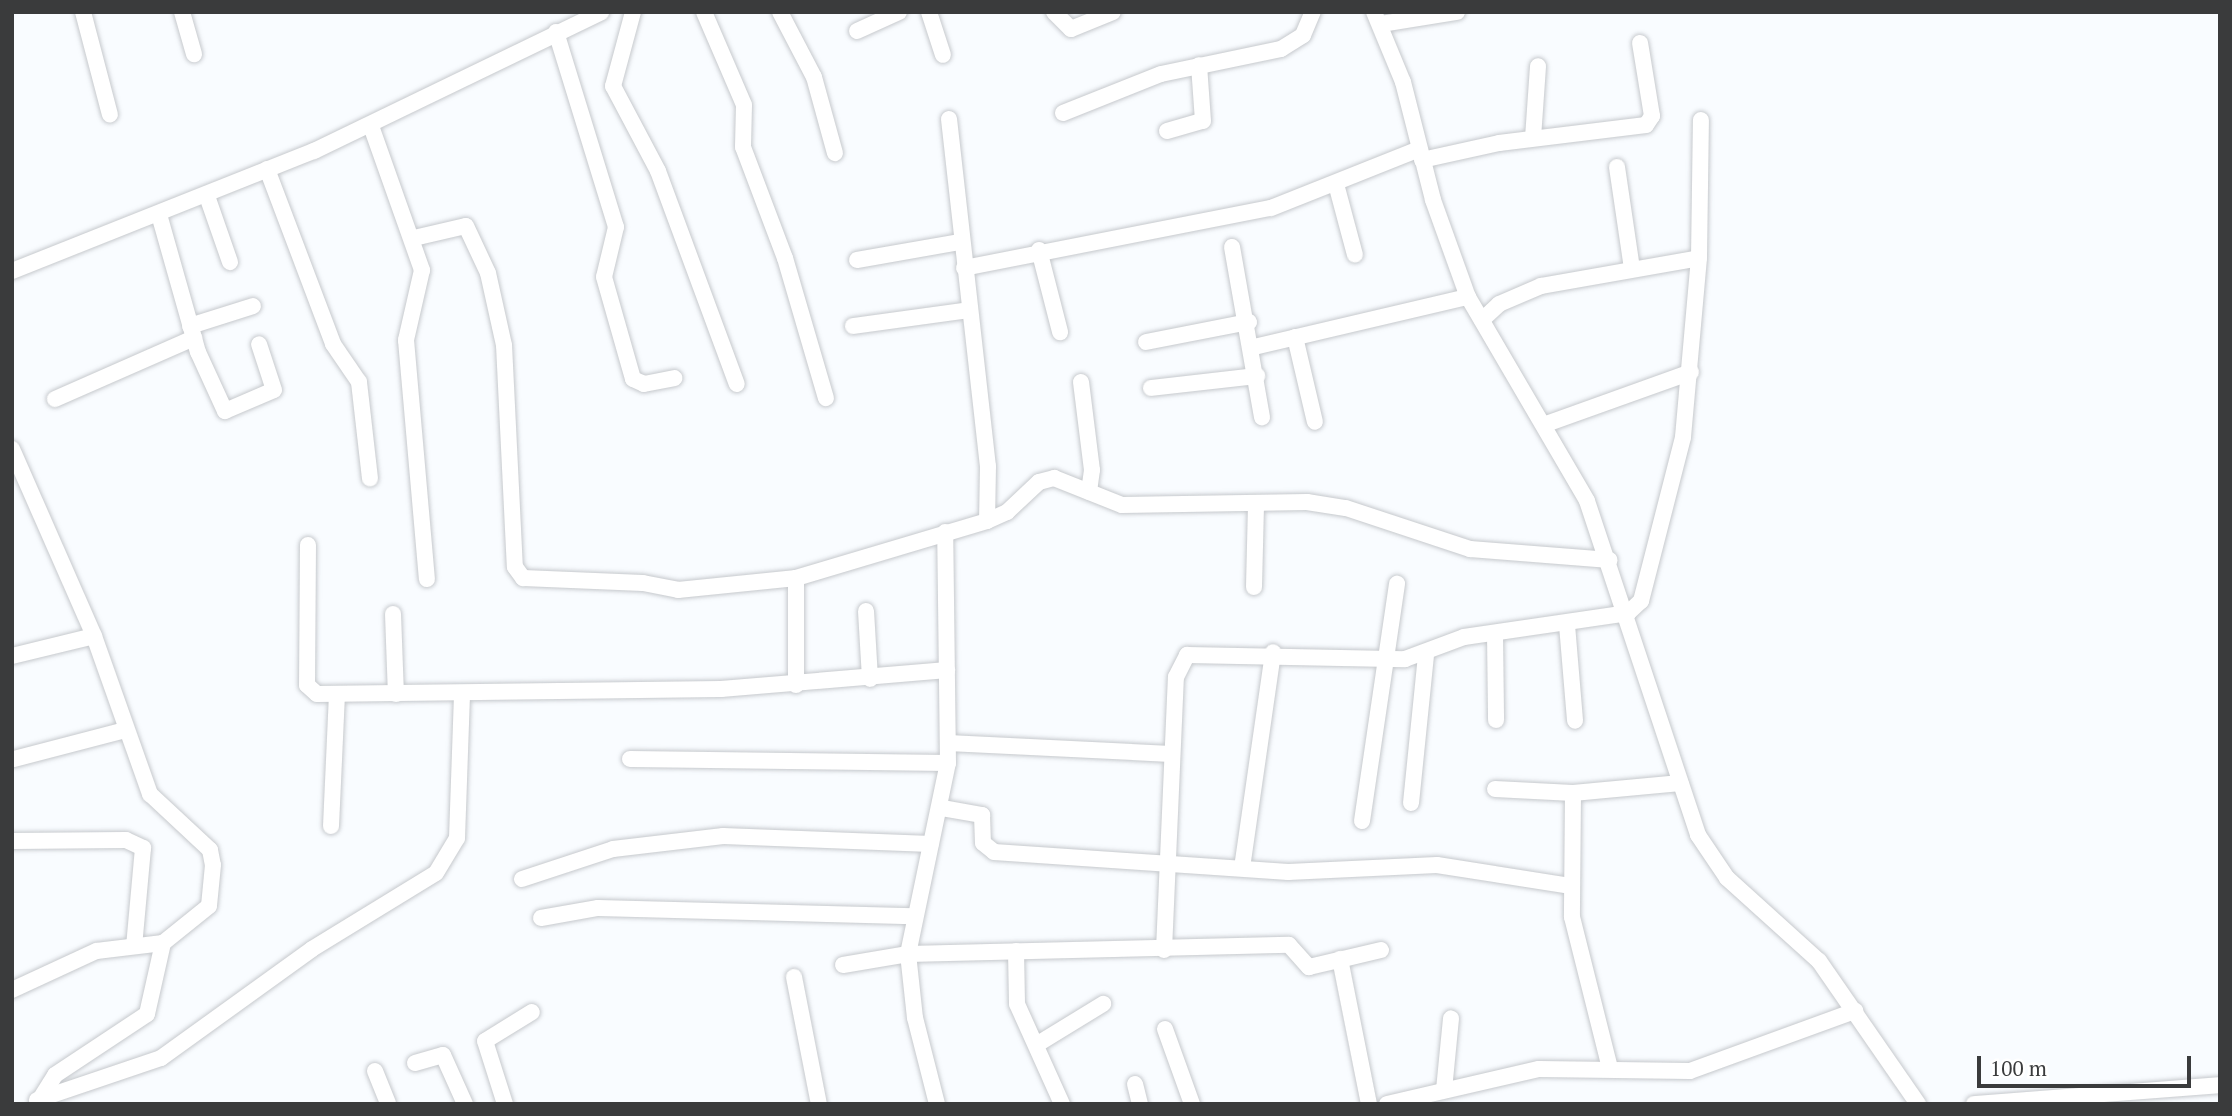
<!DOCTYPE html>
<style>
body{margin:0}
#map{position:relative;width:2232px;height:1116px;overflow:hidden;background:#f9fcff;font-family:"PT Serif",serif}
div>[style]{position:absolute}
.roads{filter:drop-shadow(0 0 2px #c6c9cd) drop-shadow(0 0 2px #c6c9cd)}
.minor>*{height:16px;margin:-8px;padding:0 8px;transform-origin:8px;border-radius:8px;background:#fff}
span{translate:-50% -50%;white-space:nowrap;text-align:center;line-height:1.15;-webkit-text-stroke:5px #fff;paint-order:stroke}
.frame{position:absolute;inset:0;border:14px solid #3a3b3c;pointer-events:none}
.scale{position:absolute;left:1977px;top:1056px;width:214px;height:32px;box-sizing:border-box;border:4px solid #3a3b3c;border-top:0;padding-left:9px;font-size:21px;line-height:24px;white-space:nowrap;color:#3a3b3c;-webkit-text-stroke:5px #fff;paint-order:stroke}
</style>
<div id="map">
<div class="roads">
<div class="minor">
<i style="left:83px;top:12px;width:106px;rotate:75.3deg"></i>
<i style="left:182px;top:12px;width:44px;rotate:74.1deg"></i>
<i style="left:633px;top:12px;width:77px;rotate:105.1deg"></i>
<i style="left:613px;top:86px;width:96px;rotate:62.1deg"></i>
<i style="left:658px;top:171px;width:227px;rotate:69.7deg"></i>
<i style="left:704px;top:12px;width:101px;rotate:66.7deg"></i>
<i style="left:744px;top:105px;width:42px;rotate:91.4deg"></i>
<i style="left:743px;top:147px;width:119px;rotate:69.3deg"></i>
<i style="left:785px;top:258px;width:146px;rotate:73.7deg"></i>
<i style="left:780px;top:12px;width:73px;rotate:62.4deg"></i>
<i style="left:814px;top:77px;width:79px;rotate:74.6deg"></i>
<i style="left:929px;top:12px;width:45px;rotate:72deg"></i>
<i style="left:1054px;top:12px;width:24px;rotate:45deg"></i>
<i style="left:1071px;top:29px;width:45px;rotate:-22deg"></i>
<i style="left:1374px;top:12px;width:76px;rotate:67.5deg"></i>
<i style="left:1403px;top:82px;width:122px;rotate:75.7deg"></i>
<i style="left:1433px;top:200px;width:103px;rotate:70.2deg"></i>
<i style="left:1468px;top:297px;width:236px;rotate:59.7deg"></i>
<i style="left:1587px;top:501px;width:352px;rotate:71.6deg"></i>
<i style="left:1698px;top:835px;width:52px;rotate:56deg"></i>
<i style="left:1727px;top:878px;width:124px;rotate:42.1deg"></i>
<i style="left:1819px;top:961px;width:174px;rotate:55.3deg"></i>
<i style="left:1381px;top:24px;width:77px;rotate:-9deg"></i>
<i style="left:857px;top:31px;width:46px;rotate:-24.3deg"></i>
<i style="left:556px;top:32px;width:204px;rotate:72.9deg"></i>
<i style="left:616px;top:227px;width:51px;rotate:103.5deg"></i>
<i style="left:604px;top:277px;width:106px;rotate:74.1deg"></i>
<i style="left:633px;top:379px;width:12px;rotate:24deg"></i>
<i style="left:644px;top:384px;width:31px;rotate:-11deg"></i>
<i style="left:1063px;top:113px;width:105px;rotate:-21.7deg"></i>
<i style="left:1161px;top:74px;width:123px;rotate:-11.8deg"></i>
<i style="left:1281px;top:49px;width:26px;rotate:-32deg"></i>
<i style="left:1303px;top:35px;width:25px;rotate:-67deg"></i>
<i style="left:949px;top:119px;width:349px;rotate:83.6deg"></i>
<i style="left:988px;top:466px;width:55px;rotate:91deg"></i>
<i style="left:371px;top:126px;width:153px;rotate:70.5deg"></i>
<i style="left:422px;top:270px;width:72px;rotate:102.9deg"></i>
<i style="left:406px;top:340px;width:240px;rotate:85deg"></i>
<i style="left:1167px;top:131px;width:37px;rotate:-16deg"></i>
<i style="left:1203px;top:121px;width:56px;rotate:-94.1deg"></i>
<i style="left:1533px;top:138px;width:72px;rotate:-86deg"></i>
<i style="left:1422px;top:160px;width:79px;rotate:-12.4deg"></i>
<i style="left:1499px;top:143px;width:148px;rotate:-7deg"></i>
<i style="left:1646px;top:125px;width:11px;rotate:-56deg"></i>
<i style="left:1652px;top:116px;width:74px;rotate:-99.3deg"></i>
<i style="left:1617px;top:167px;width:102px;rotate:81.6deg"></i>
<i style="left:267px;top:169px;width:187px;rotate:69.3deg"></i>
<i style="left:333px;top:344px;width:46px;rotate:55.6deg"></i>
<i style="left:359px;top:382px;width:97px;rotate:83.5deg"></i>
<i style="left:1336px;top:184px;width:73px;rotate:75deg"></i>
<i style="left:207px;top:196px;width:70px;rotate:70.8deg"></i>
<i style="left:160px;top:218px;width:139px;rotate:74.2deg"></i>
<i style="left:198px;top:352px;width:65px;rotate:65.4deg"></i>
<i style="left:225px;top:411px;width:53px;rotate:-23.2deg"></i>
<i style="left:274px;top:390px;width:48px;rotate:-108.1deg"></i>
<i style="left:414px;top:238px;width:53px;rotate:-13deg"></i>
<i style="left:466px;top:226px;width:52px;rotate:64.9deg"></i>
<i style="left:488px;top:273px;width:74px;rotate:77.5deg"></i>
<i style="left:504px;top:345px;width:222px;rotate:87.2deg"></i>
<i style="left:515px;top:567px;width:14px;rotate:54deg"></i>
<i style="left:523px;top:578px;width:120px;rotate:2.4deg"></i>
<i style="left:643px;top:583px;width:36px;rotate:11deg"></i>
<i style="left:678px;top:590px;width:119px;rotate:-5.8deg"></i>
<i style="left:796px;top:578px;width:199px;rotate:-16.6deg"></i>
<i style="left:987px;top:521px;width:22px;rotate:-24deg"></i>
<i style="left:1007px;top:512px;width:44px;rotate:-43.2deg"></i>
<i style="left:1039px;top:482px;width:16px;rotate:-15deg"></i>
<i style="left:1054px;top:478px;width:73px;rotate:21.7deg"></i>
<i style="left:1122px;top:505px;width:185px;rotate:-0.9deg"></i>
<i style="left:1307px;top:502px;width:39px;rotate:9deg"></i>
<i style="left:1346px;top:508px;width:131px;rotate:18.3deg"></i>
<i style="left:1470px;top:549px;width:140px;rotate:4.5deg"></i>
<i style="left:1232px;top:247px;width:173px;rotate:80deg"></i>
<i style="left:1039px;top:250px;width:85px;rotate:75.6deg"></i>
<i style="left:857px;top:260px;width:105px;rotate:-9.9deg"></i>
<i style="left:964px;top:268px;width:313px;rotate:-11.1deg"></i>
<i style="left:1271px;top:208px;width:159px;rotate:-21.7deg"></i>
<i style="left:12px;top:271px;width:325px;rotate:-21.7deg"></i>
<i style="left:314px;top:151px;width:319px;rotate:-25.8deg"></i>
<i style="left:1482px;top:320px;width:23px;rotate:-43deg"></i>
<i style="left:1499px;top:304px;width:46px;rotate:-23.2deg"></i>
<i style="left:1541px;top:286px;width:160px;rotate:-10deg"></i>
<i style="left:190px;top:326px;width:66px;rotate:-17.6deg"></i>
<i style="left:853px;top:326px;width:118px;rotate:-7.8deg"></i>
<i style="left:1295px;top:337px;width:87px;rotate:76.8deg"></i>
<i style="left:1146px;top:342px;width:105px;rotate:-11deg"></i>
<i style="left:1254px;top:347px;width:220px;rotate:-13.2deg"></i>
<i style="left:1081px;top:382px;width:89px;rotate:82.9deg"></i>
<i style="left:1092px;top:470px;width:22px;rotate:98deg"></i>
<i style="left:1151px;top:388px;width:107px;rotate:-6.5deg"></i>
<i style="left:55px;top:399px;width:152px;rotate:-23.7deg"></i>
<i style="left:1546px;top:424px;width:154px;rotate:-19.7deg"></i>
<i style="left:12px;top:449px;width:204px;rotate:66.3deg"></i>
<i style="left:94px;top:636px;width:168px;rotate:70.5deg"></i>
<i style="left:150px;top:794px;width:82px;rotate:43deg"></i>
<i style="left:210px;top:850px;width:15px;rotate:79deg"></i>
<i style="left:213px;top:865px;width:41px;rotate:95.6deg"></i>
<i style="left:209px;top:906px;width:59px;rotate:141.2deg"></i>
<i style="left:163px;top:943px;width:67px;rotate:173.2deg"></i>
<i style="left:96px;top:951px;width:93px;rotate:155.1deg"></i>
<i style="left:308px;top:545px;width:140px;rotate:90.4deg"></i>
<i style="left:307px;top:685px;width:13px;rotate:42deg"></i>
<i style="left:317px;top:694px;width:404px;rotate:-0.7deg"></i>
<i style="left:721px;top:689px;width:227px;rotate:-4.8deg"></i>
<i style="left:796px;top:578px;width:107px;rotate:90deg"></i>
<i style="left:1254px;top:587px;width:82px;rotate:-88.6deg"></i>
<i style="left:866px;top:611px;width:68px;rotate:86.6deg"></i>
<i style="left:393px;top:614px;width:80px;rotate:87.9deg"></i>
<i style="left:1567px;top:625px;width:96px;rotate:85.2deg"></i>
<i style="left:1495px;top:633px;width:87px;rotate:89.3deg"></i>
<i style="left:12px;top:656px;width:84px;rotate:-13.7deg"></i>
<i style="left:948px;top:743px;width:223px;rotate:2.8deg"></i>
<i style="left:14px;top:759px;width:115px;rotate:-14.6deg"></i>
<i style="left:630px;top:759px;width:318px;rotate:0.7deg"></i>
<i style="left:1495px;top:789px;width:78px;rotate:2.9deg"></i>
<i style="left:1573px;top:793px;width:108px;rotate:-5.3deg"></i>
<i style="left:1573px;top:793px;width:124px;rotate:90.5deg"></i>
<i style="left:1572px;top:917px;width:156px;rotate:75.9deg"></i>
<i style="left:1411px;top:803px;width:149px;rotate:-84.2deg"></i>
<i style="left:942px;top:808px;width:41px;rotate:9.9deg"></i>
<i style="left:982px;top:815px;width:28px;rotate:88deg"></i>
<i style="left:983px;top:843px;width:14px;rotate:39deg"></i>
<i style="left:994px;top:852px;width:295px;rotate:3.9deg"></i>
<i style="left:1288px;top:872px;width:149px;rotate:-2.7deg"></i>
<i style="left:1437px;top:865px;width:136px;rotate:8.9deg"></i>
<i style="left:1362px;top:821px;width:240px;rotate:-81.6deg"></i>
<i style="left:331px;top:826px;width:131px;rotate:-87.4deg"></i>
<i style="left:12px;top:841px;width:114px;rotate:-0.5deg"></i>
<i style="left:126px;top:840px;width:19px;rotate:25deg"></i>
<i style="left:143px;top:848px;width:98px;rotate:95.2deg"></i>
<i style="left:1242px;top:868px;width:218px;rotate:-81.8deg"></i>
<i style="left:522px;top:879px;width:96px;rotate:-18.2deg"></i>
<i style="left:613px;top:849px;width:111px;rotate:-6.7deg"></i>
<i style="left:723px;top:836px;width:208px;rotate:2.2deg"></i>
<i style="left:541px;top:918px;width:58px;rotate:-10deg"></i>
<i style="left:598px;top:908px;width:315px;rotate:1.5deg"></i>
<i style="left:1164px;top:950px;width:273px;rotate:-87.5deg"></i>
<i style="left:1176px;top:677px;width:25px;rotate:-63deg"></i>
<i style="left:1187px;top:655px;width:218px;rotate:1.1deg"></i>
<i style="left:1405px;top:659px;width:63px;rotate:-20.4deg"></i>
<i style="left:1464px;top:637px;width:166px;rotate:-8.3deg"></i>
<i style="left:1628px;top:613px;width:18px;rotate:-43deg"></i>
<i style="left:1641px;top:601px;width:169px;rotate:-75.6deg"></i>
<i style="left:1683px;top:437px;width:180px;rotate:-84.9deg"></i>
<i style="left:1699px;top:258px;width:138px;rotate:-89.2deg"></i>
<i style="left:1016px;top:951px;width:53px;rotate:88.9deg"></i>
<i style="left:1017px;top:1004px;width:110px;rotate:65.8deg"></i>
<i style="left:1340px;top:959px;width:148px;rotate:78.7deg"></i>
<i style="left:843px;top:965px;width:66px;rotate:-9.6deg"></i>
<i style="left:908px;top:954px;width:381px;rotate:-1.4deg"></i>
<i style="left:1289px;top:945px;width:30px;rotate:48deg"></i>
<i style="left:1309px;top:967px;width:74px;rotate:-13.3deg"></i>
<i style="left:794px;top:977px;width:129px;rotate:78.9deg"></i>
<i style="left:1165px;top:1029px;width:80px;rotate:70.2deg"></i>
<i style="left:1036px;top:1045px;width:79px;rotate:-31.5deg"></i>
<i style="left:415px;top:1063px;width:29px;rotate:-16deg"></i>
<i style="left:443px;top:1055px;width:54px;rotate:65.8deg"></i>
<i style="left:375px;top:1071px;width:35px;rotate:68deg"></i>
<i style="left:1135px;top:1084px;width:21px;rotate:76deg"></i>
<i style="left:1444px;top:1090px;width:72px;rotate:-84.4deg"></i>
<i style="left:37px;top:1100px;width:131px;rotate:-18.7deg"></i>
<i style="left:161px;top:1058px;width:186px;rotate:-35.8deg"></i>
<i style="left:312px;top:949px;width:145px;rotate:-31.5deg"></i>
<i style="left:436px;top:873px;width:41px;rotate:-59deg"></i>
<i style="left:457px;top:838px;width:145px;rotate:-88deg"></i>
<i style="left:37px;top:1104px;width:34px;rotate:-58deg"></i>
<i style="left:55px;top:1075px;width:110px;rotate:-33.5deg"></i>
<i style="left:147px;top:1014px;width:73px;rotate:-77.3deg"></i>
<i style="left:505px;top:1104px;width:66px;rotate:-107.6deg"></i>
<i style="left:485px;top:1041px;width:55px;rotate:-31.7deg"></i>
<i style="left:937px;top:1104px;width:89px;rotate:-104.3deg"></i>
<i style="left:915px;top:1018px;width:64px;rotate:-96.2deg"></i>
<i style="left:908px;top:954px;width:195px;rotate:-78.2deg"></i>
<i style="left:948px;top:763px;width:231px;rotate:-90.7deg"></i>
<i style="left:1387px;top:1104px;width:156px;rotate:-13deg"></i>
<i style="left:1539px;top:1069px;width:151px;rotate:0.8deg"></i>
<i style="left:1690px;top:1071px;width:176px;rotate:-20deg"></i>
<i style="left:1974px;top:1104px;width:247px;rotate:-4.4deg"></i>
</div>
</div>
<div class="frame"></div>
<div class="scale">100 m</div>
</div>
